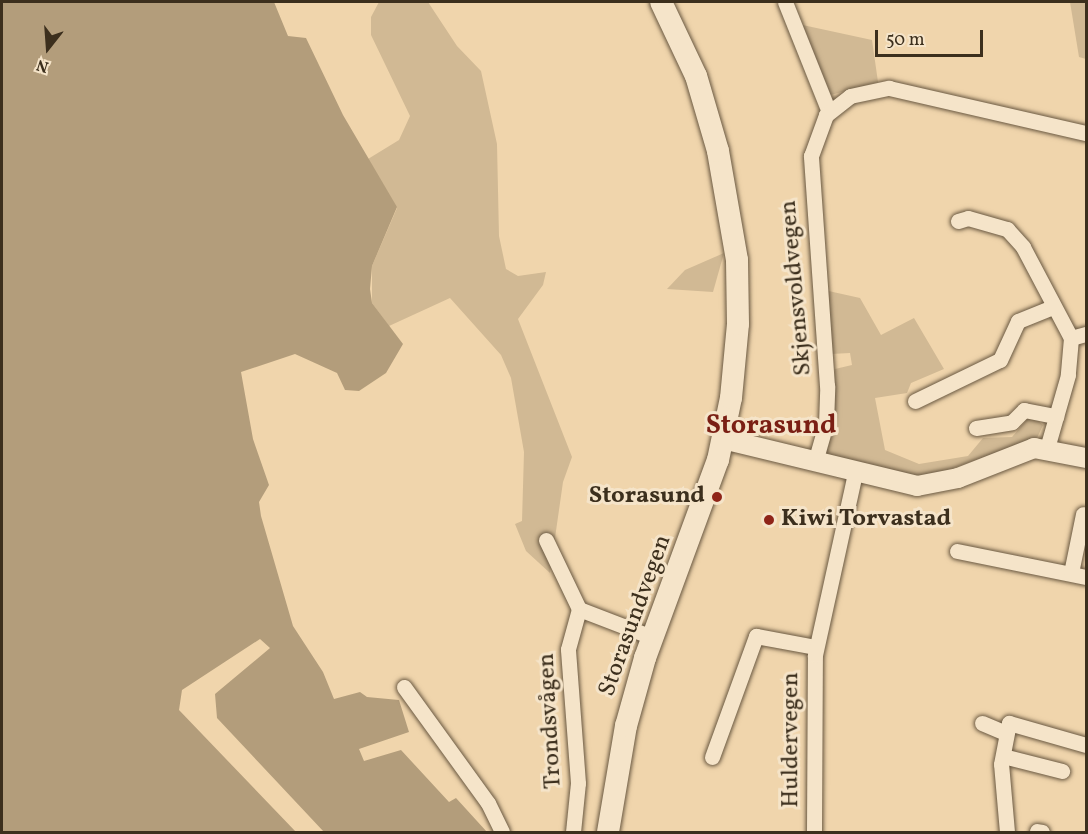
<!DOCTYPE html>
<meta charset="utf-8">
<style>
body{margin:0}
#map{position:relative;width:1088px;height:834px;overflow:hidden;background:#f0d5ac;font-family:Vollkorn,serif}
div>[style]{position:absolute}
.green>*{inset:0;background:#d1b994}
.water>*{inset:0;background:#b39d7b}
.roads{filter:drop-shadow(0 0 2px #695841) drop-shadow(0 0 2px #695841)}
.minor>*{height:15px;margin:-7.5px;padding:0 7.5px;transform-origin:7.5px;border-radius:7.5px;background:#f5e4c9}
.tertiary>*{height:20px;margin:-10px;padding:0 10px;transform-origin:10px;border-radius:10px;background:#f5e4c9}
.secondary>*{height:22px;margin:-11px;padding:0 11px;transform-origin:11px;border-radius:11px;background:#f5e4c9}
.dots>*{width:16px;height:16px;translate:-50% -50%;box-sizing:border-box;border:3px solid #f5e4c9;border-radius:50%}
span{translate:-50% -50%;white-space:nowrap;text-align:center;line-height:1.15;-webkit-text-stroke:6px #f5e4c9;paint-order:stroke}
.street-label{font-size:24px;color:#3c2f1d}
.poi-label{font-size:24px;color:#3c2f1d;font-weight:700}
.right{translate:-100% -50%;text-align:right}
.left{translate:0 -50%;text-align:left}
.quarter-label{font-size:27px;color:#7a1f14;font-weight:700}
.frame{position:absolute;inset:0;border:3px solid #3c2f1d;pointer-events:none}
.north{position:absolute;left:18px;top:18px;width:60px;height:60px;-webkit-text-stroke:4px #f5e4c9;paint-order:stroke;rotate:197deg;font-size:16px;font-weight:700;line-height:24px;text-align:center;color:#3c2f1d}
.north::after{content:'';display:block;margin:auto;width:21px;height:27px;background:#3c2f1d;clip-path:polygon(50% 0,100% 100%,50% 72%,0 100%)}
.scale{position:absolute;left:875px;top:30px;width:108px;height:27px;box-sizing:border-box;border:3px solid #3c2f1d;border-top:0;padding-left:8px;font-size:18px;line-height:21px;white-space:nowrap;color:#3c2f1d;-webkit-text-stroke:4px #f5e4c9;paint-order:stroke}
</style>
<div id="map">
<div class="green">
<i style="clip-path:polygon(379px 2px,428px 2px,457px 46px,481px 71px,497px 144px,499px 236px,506px 269px,518px 276px,546px 272px,543px 285px,518px 319px,572px 457px,563px 482px,550px 573px,526px 551px,515px 524px,522px 521px,524px 452px,511px 378px,501px 355px,450px 298px,389px 326px,372px 303px,372px 266px,397px 208px,368px 159px,399px 140px,410px 116px,371px 35px,371px 17px)"></i>
<i style="clip-path:polygon(1070px 2px,1086px 2px,1086px 59px,1079px 57px)"></i>
<i style="clip-path:polygon(798px 24px,872px 40px,878px 82px,827px 96px)"></i>
<i style="clip-path:polygon(724px 253px,713px 292px,667px 289px,685px 270px)"></i>
<i style="clip-path:polygon(824px 290px,860px 298px,881px 335px,914px 318px,944px 369px,911px 383px,907px 393px,875px 398px,885px 450px,919px 464px,968px 456px,983px 438px,1012px 437px,1031px 415px,1043px 425px,1037px 438px,923px 479px,839px 460px,825px 451px,835px 369px,852px 365px,850px 353px,831px 354px)"></i>
</div>
<div class="water">
<i style="clip-path:polygon(2px 2px,274px 2px,288px 36px,306px 38px,343px 115px,397px 207px,372px 266px,370px 289px,372px 303px,403px 344px,386px 373px,359px 391px,345px 390px,337px 373px,295px 354px,241px 372px,253px 439px,269px 485px,259px 502px,261px 516px,293px 626px,323px 672px,334px 699px,360px 692px,367px 697px,399px 700px,409px 732px,359px 749px,364px 761px,401px 750px,449px 802px,456px 798px,487px 832px,324px 832px,217px 718px,215px 694px,270px 648px,260px 639px,182px 690px,179px 710px,296px 832px,2px 832px)"></i>
</div>
<div class="roads">
<div class="minor">
<i style="left:785px;top:2px;width:118px;rotate:68.2deg"></i>
<i style="left:958px;top:221px;width:10px;rotate:-17deg"></i>
<i style="left:968px;top:218px;width:41px;rotate:15.8deg"></i>
<i style="left:1007px;top:229px;width:24px;rotate:48deg"></i>
<i style="left:1023px;top:247px;width:103px;rotate:62.2deg"></i>
<i style="left:1071px;top:338px;width:37px;rotate:95deg"></i>
<i style="left:1068px;top:375px;width:76px;rotate:106deg"></i>
<i style="left:1071px;top:338px;width:16px;rotate:-15deg"></i>
<i style="left:915px;top:401px;width:94px;rotate:-25.8deg"></i>
<i style="left:1000px;top:360px;width:43px;rotate:-65.2deg"></i>
<i style="left:1018px;top:321px;width:38px;rotate:-22deg"></i>
<i style="left:976px;top:428px;width:36px;rotate:-9deg"></i>
<i style="left:1012px;top:422px;width:17px;rotate:-45deg"></i>
<i style="left:1024px;top:410px;width:33px;rotate:11deg"></i>
<i style="left:815px;top:462px;width:40px;rotate:-74deg"></i>
<i style="left:826px;top:424px;width:38px;rotate:-88deg"></i>
<i style="left:827px;top:386px;width:231px;rotate:-94deg"></i>
<i style="left:811px;top:156px;width:44px;rotate:-69.9deg"></i>
<i style="left:826px;top:115px;width:31px;rotate:-38deg"></i>
<i style="left:850px;top:96px;width:40px;rotate:-12deg"></i>
<i style="left:889px;top:88px;width:202px;rotate:12.9deg"></i>
<i style="left:546px;top:540px;width:76px;rotate:64.4deg"></i>
<i style="left:579px;top:609px;width:78px;rotate:21deg"></i>
<i style="left:957px;top:551px;width:132px;rotate:11.4deg"></i>
<i style="left:1071px;top:573px;width:60px;rotate:-78.5deg"></i>
<i style="left:404px;top:687px;width:143px;rotate:54.1deg"></i>
<i style="left:488px;top:803px;width:32px;rotate:64deg"></i>
<i style="left:982px;top:723px;width:25px;rotate:23deg"></i>
<i style="left:1003px;top:756px;width:61px;rotate:14.3deg"></i>
<i style="left:712px;top:757px;width:129px;rotate:-70deg"></i>
<i style="left:756px;top:636px;width:61px;rotate:10.4deg"></i>
<i style="left:1037px;top:831px;width:5px;rotate:11deg"></i>
<i style="left:573px;top:832px;width:49px;rotate:-84.2deg"></i>
<i style="left:578px;top:783px;width:134px;rotate:-94.3deg"></i>
<i style="left:568px;top:649px;width:41px;rotate:-74.6deg"></i>
<i style="left:814px;top:832px;width:177px;rotate:-89.7deg"></i>
<i style="left:815px;top:655px;width:186px;rotate:-77.6deg"></i>
<i style="left:1007px;top:832px;width:68px;rotate:-95deg"></i>
<i style="left:1001px;top:764px;width:42px;rotate:-79deg"></i>
<i style="left:1009px;top:723px;width:80px;rotate:15.9deg"></i>
</div>
<div class="tertiary">
<i style="left:723px;top:439px;width:200px;rotate:13.6deg"></i>
<i style="left:917px;top:486px;width:42px;rotate:-11deg"></i>
<i style="left:958px;top:478px;width:82px;rotate:-21.5deg"></i>
<i style="left:1034px;top:448px;width:53px;rotate:10.9deg"></i>
</div>
<div class="secondary">
<i style="left:608px;top:832px;width:108px;rotate:-80.4deg"></i>
<i style="left:626px;top:726px;width:71px;rotate:-74.4deg"></i>
<i style="left:645px;top:658px;width:211px;rotate:-69.8deg"></i>
<i style="left:718px;top:460px;width:63px;rotate:-78.2deg"></i>
<i style="left:731px;top:398px;width:74px;rotate:-84.6deg"></i>
<i style="left:738px;top:324px;width:64px;rotate:-90.9deg"></i>
<i style="left:737px;top:260px;width:111px;rotate:-99.9deg"></i>
<i style="left:718px;top:151px;width:78px;rotate:-106.3deg"></i>
<i style="left:696px;top:76px;width:82px;rotate:-115.3deg"></i>
</div>
</div>
<div class="dots">
<i style="left:717px;top:497px;background:#8f2418"></i>
<i style="left:769px;top:520px;background:#8f2418"></i>
</div>
<div class="street-label">
<span style="left:797px;top:288px;rotate:-95deg">Skjensvoldvegen</span>
<span style="left:636px;top:616px;rotate:-70deg">Storasundvegen</span>
<span style="left:551px;top:721px;rotate:-93deg">Trondsvågen</span>
<span style="left:792px;top:740px;rotate:-90deg">Huldervegen</span>
</div>
<div class="poi-label">
<span class="right" style="left:705px;top:497px">Storasund</span>
<span class="left" style="left:781px;top:520px">Kiwi Torvastad</span>
</div>
<div class="quarter-label">
<span style="left:771px;top:427px">Storasund</span>
</div>
<div class="frame"></div>
<div class="north">N</div>
<div class="scale">50 m</div>
</div>
